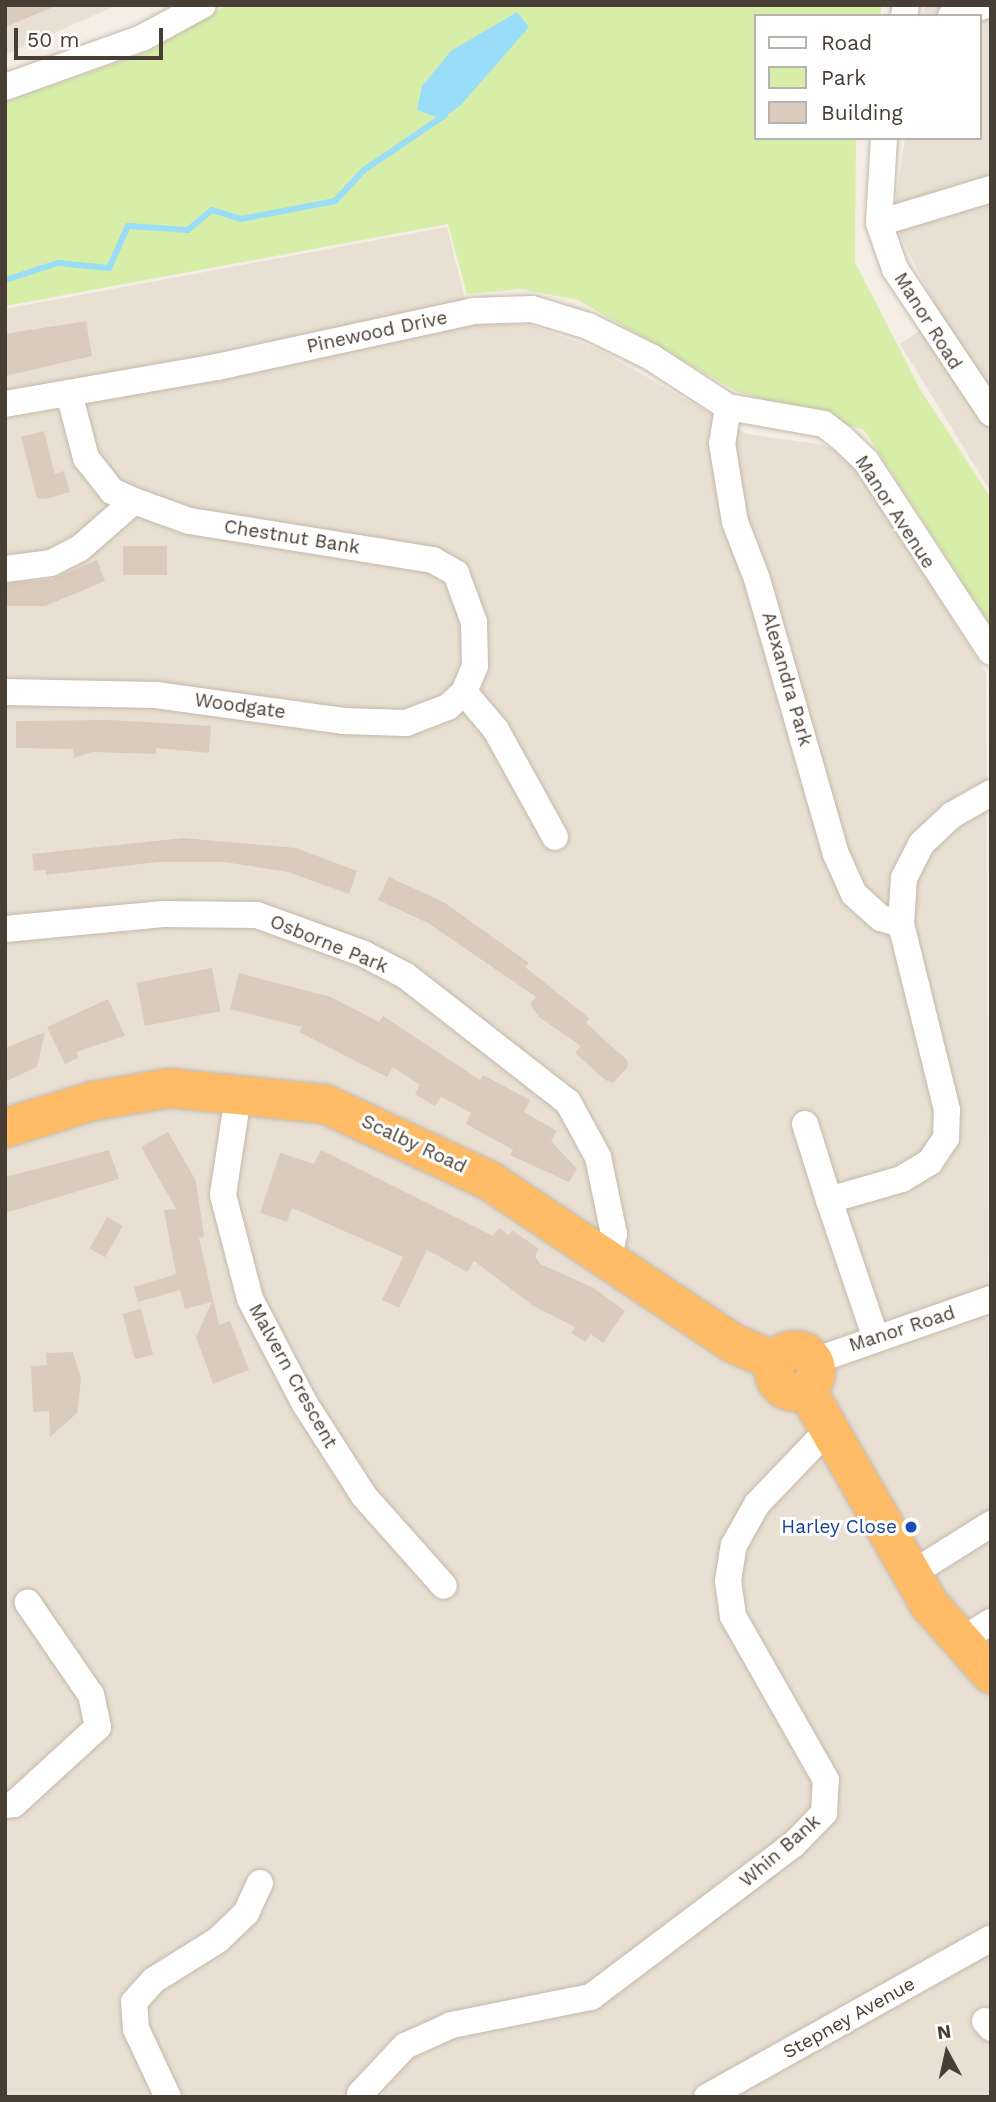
<!DOCTYPE html>
<style>
body{margin:0}
#map{position:relative;width:996px;height:2102px;overflow:hidden;background:#f5eee5;font-family:"Work Sans",sans-serif}
div>[style]{position:absolute}
.residential>*{inset:0;background:#e9e0d3}
.green>*{inset:0;background:#d7eea9}
.water>*{inset:0;background:#9addf9}
.stream>*{height:6px;margin:-3px;padding:0 3px;transform-origin:3px;border-radius:3px;background:#9addf9}
.building>*{inset:0;background:#dbcbbc;transform-origin:0 0}
.roads{filter:drop-shadow(0 0 2px #c4b8aa) drop-shadow(0 0 2px #c4b8aa)}
.minor>*{height:26px;margin:-13px;padding:0 13px;transform-origin:13px;border-radius:13px;background:#fff}
.highway>*{height:38px;margin:-19px;padding:0 19px;transform-origin:19px;border-radius:19px;background:#fb6}
.highway>.ring{margin:-19px;padding:0;box-sizing:content-box;background:none;border:38px solid #fb6;border-radius:50%}
.dots>*{width:19px;height:19px;translate:-50% -50%;box-sizing:border-box;border:4px solid #fff;border-radius:50%}
span{translate:-50% -50%;white-space:nowrap;text-align:center;line-height:1.15;-webkit-text-stroke:6px #fff;paint-order:stroke}
.street-label{font-size:19px;color:#483e34}
.transit-label{font-size:19px;color:#164399}
.right{translate:-100% -50%;text-align:right}
.frame{position:absolute;inset:0;border:7px solid #483e34;pointer-events:none}
.legend{position:absolute;left:754px;top:14px;width:228px;height:126px;box-sizing:border-box;background:#fff;border:2px solid #b6b2ae;margin:0;padding:9px 12px;list-style:none;font-size:21px;color:#483e34}
.legend li{display:flex;align-items:center;gap:14px;height:35px}
.legend b{width:35px;border:2px solid #b6b2ae}
.north{position:absolute;left:912px;top:2018px;width:70px;height:70px;-webkit-text-stroke:5px #fff;paint-order:stroke;rotate:352deg;font-size:19px;font-weight:700;line-height:28px;text-align:center;color:#483e34}
.north::after{content:'';display:block;margin:auto;width:24px;height:32px;background:#483e34;clip-path:polygon(50% 0,100% 100%,50% 72%,0 100%)}
.scale{position:absolute;left:14px;top:28px;width:149px;height:32px;box-sizing:border-box;border:4px solid #483e34;border-top:0;padding-left:9px;font-size:21px;line-height:24px;white-space:nowrap;color:#483e34;-webkit-text-stroke:5px #fff;paint-order:stroke}
</style>
<div id="map">
<div class="residential">
<i style="clip-path:polygon(5px 5px,117px 5px,5px 55px)"></i>
<i style="clip-path:polygon(925px 5px,991px 5px,991px 492px,900px 344px,941px 317px,900px 235px,896px 198px,905px 138px,980px 138px,980px 16px,923px 16px)"></i>
<i style="clip-path:polygon(447px 227px,471px 323px,527px 324px,598px 349px,746px 434px,824px 445px,853px 461px,986px 673px,991px 2097px,5px 2097px,5px 309px)"></i>
</div>
<div class="green">
<i style="clip-path:polygon(227px 5px,882px 5px,880px 16px,756px 16px,756px 138px,856px 138px,855px 262px,920px 389px,991px 498px,991px 626px,864px 430px,736px 391px,578px 300px,520px 289px,467px 294px,448px 224px,5px 306px,5px 102px,148px 52px)"></i>
</div>
<div class="water">
<i style="clip-path:polygon(517px 12px,529px 27px,460px 106px,441px 119px,417px 110px,422px 86px,451px 51px)"></i>
</div>
<div class="stream">
<i style="left:5px;top:280px;width:56px;rotate:-17.8deg"></i>
<i style="left:58px;top:263px;width:51px;rotate:5.6deg"></i>
<i style="left:109px;top:268px;width:46px;rotate:-65.7deg"></i>
<i style="left:128px;top:226px;width:60px;rotate:3.8deg"></i>
<i style="left:188px;top:230px;width:31px;rotate:-40deg"></i>
<i style="left:212px;top:210px;width:30px;rotate:17deg"></i>
<i style="left:241px;top:219px;width:96px;rotate:-10.8deg"></i>
<i style="left:335px;top:201px;width:42px;rotate:-46.9deg"></i>
<i style="left:364px;top:170px;width:98px;rotate:-34.2deg"></i>
</div>
<div class="building">
<i style="clip-path:polygon(5px 5px,56px 5px,56px 6px,5px 27px)"></i>
<i style="clip-path:polygon(86px 321px,92px 356px,5px 376px,5px 334px)"></i>
<i style="clip-path:polygon(44px 431px,55px 474px,64px 471px,70px 492px,46px 499px,37px 498px,21px 437px)"></i>
<i style="left:123px;top:546px;width:44px;height:29px"></i>
<i style="clip-path:polygon(97px 560px,105px 581px,45px 606px,5px 606px,5px 584px,53px 579px)"></i>
<i style="clip-path:polygon(111px 720px,211px 726px,209px 753px,156px 748px,156px 754px,92px 752px,74px 758px,73px 749px,16px 748px,16px 721px)"></i>
<i style="clip-path:polygon(184px 838px,296px 848px,357px 871px,349px 894px,288px 872px,224px 862px,158px 862px,46px 875px,46px 870px,34px 871px,32px 854px)"></i>
<i style="clip-path:polygon(389px 877px,445px 903px,529px 963px,525px 967px,589px 1018px,586px 1023px,628px 1061px,627px 1068px,613px 1083px,605px 1080px,575px 1053px,581px 1046px,539px 1017px,530px 1004px,536px 997px,428px 923px,378px 900px)"></i>
<i style="left:212px;top:968px;width:44px;height:77px;rotate:79deg"></i>
<i style="clip-path:polygon(239px 973px,331px 997px,379px 1022px,383px 1016px,480px 1080px,483px 1075px,530px 1100px,524px 1112px,557px 1131px,551px 1141px,577px 1169px,569px 1182px,510px 1155px,513px 1150px,466px 1124px,471px 1113px,441px 1097px,435px 1106px,415px 1094px,420px 1085px,393px 1067px,387px 1077px,299px 1032px,302px 1027px,230px 1009px)"></i>
<i style="clip-path:polygon(108px 999px,125px 1036px,76px 1052px,78px 1058px,65px 1064px,47px 1027px)"></i>
<i style="clip-path:polygon(45px 1032px,37px 1067px,5px 1082px,5px 1048px)"></i>
<i style="clip-path:polygon(168px 1132px,196px 1181px,204px 1237px,199px 1238px,219px 1325px,230px 1321px,249px 1370px,213px 1384px,196px 1337px,212px 1302px,185px 1309px,180px 1290px,138px 1302px,134px 1287px,176px 1274px,164px 1210px,176px 1209px,141px 1147px)"></i>
<i style="clip-path:polygon(109px 1150px,119px 1179px,5px 1213px,5px 1177px)"></i>
<i style="clip-path:polygon(321px 1150px,493px 1236px,499px 1228px,509px 1235px,512px 1230px,539px 1249px,535px 1256px,540px 1264px,592px 1287px,625px 1311px,603px 1343px,591px 1334px,585px 1342px,571px 1333px,575px 1327px,532px 1305px,474px 1261px,467px 1272px,427px 1250px,399px 1308px,382px 1300px,403px 1257px,292px 1208px,287px 1222px,260px 1213px,280px 1153px,314px 1164px)"></i>
<i style="left:107px;top:1217px;width:18px;height:36px;rotate:29deg"></i>
<i style="left:141px;top:1309px;width:47px;height:19px;rotate:75deg"></i>
<i style="clip-path:polygon(73px 1352px,81px 1379px,77px 1413px,50px 1437px,49px 1411px,33px 1412px,31px 1366px,47px 1365px,46px 1353px)"></i>
</div>
<div class="roads">
<div class="minor">
<i style="left:904px;top:16px;width:11px;rotate:-80deg"></i>
<i style="left:951px;top:16px;width:38px;rotate:-17deg"></i>
<i style="left:5px;top:87px;width:145px;rotate:-19.7deg"></i>
<i style="left:142px;top:38px;width:69px;rotate:-28.4deg"></i>
<i style="left:884px;top:138px;width:85px;rotate:93.4deg"></i>
<i style="left:879px;top:223px;width:49px;rotate:70.8deg"></i>
<i style="left:895px;top:269px;width:173px;rotate:56.3deg"></i>
<i style="left:879px;top:223px;width:117px;rotate:-16.9deg"></i>
<i style="left:5px;top:404px;width:215px;rotate:-9.9deg"></i>
<i style="left:217px;top:367px;width:262px;rotate:-12.3deg"></i>
<i style="left:473px;top:311px;width:59px;rotate:-1.9deg"></i>
<i style="left:532px;top:309px;width:59px;rotate:16.9deg"></i>
<i style="left:588px;top:326px;width:70px;rotate:26.2deg"></i>
<i style="left:651px;top:357px;width:92px;rotate:33deg"></i>
<i style="left:728px;top:407px;width:97px;rotate:10deg"></i>
<i style="left:824px;top:424px;width:23px;rotate:38deg"></i>
<i style="left:842px;top:438px;width:33px;rotate:44deg"></i>
<i style="left:866px;top:461px;width:228px;rotate:56.8deg"></i>
<i style="left:728px;top:407px;width:36px;rotate:99deg"></i>
<i style="left:722px;top:443px;width:80px;rotate:80.7deg"></i>
<i style="left:735px;top:522px;width:61px;rotate:68.9deg"></i>
<i style="left:757px;top:579px;width:286px;rotate:74deg"></i>
<i style="left:836px;top:854px;width:44px;rotate:65.8deg"></i>
<i style="left:854px;top:894px;width:36px;rotate:42deg"></i>
<i style="left:881px;top:918px;width:21px;rotate:17deg"></i>
<i style="left:901px;top:924px;width:192px;rotate:76.1deg"></i>
<i style="left:947px;top:1110px;width:28px;rotate:92deg"></i>
<i style="left:946px;top:1138px;width:29px;rotate:124deg"></i>
<i style="left:930px;top:1162px;width:33px;rotate:149deg"></i>
<i style="left:902px;top:1179px;width:76px;rotate:164deg"></i>
<i style="left:829px;top:1200px;width:144px;rotate:71.3deg"></i>
<i style="left:5px;top:569px;width:46px;rotate:-7.4deg"></i>
<i style="left:51px;top:563px;width:31px;rotate:-27deg"></i>
<i style="left:79px;top:549px;width:73px;rotate:-41.1deg"></i>
<i style="left:5px;top:692px;width:151px;rotate:1.1deg"></i>
<i style="left:156px;top:695px;width:189px;rotate:7.9deg"></i>
<i style="left:343px;top:721px;width:63px;rotate:1.8deg"></i>
<i style="left:406px;top:723px;width:45px;rotate:-20.9deg"></i>
<i style="left:448px;top:707px;width:22px;rotate:-43deg"></i>
<i style="left:464px;top:692px;width:28px;rotate:-67deg"></i>
<i style="left:475px;top:666px;width:44px;rotate:-91.3deg"></i>
<i style="left:474px;top:622px;width:52px;rotate:-110.2deg"></i>
<i style="left:456px;top:573px;width:26px;rotate:-151deg"></i>
<i style="left:433px;top:560px;width:247px;rotate:-170.9deg"></i>
<i style="left:189px;top:521px;width:59px;rotate:-160deg"></i>
<i style="left:134px;top:501px;width:24px;rotate:-156deg"></i>
<i style="left:112px;top:491px;width:42px;rotate:-128.2deg"></i>
<i style="left:86px;top:458px;width:67px;rotate:-104.7deg"></i>
<i style="left:464px;top:692px;width:50px;rotate:49.9deg"></i>
<i style="left:496px;top:730px;width:122px;rotate:61.1deg"></i>
<i style="left:901px;top:924px;width:46px;rotate:-86.3deg"></i>
<i style="left:904px;top:878px;width:39px;rotate:-63deg"></i>
<i style="left:922px;top:843px;width:41px;rotate:-43deg"></i>
<i style="left:952px;top:815px;width:45px;rotate:-29.4deg"></i>
<i style="left:5px;top:929px;width:159px;rotate:-5.4deg"></i>
<i style="left:163px;top:914px;width:94px;rotate:0.6deg"></i>
<i style="left:257px;top:915px;width:114px;rotate:20deg"></i>
<i style="left:364px;top:954px;width:47px;rotate:27.6deg"></i>
<i style="left:406px;top:976px;width:205px;rotate:37.9deg"></i>
<i style="left:568px;top:1102px;width:63px;rotate:61.4deg"></i>
<i style="left:598px;top:1157px;width:79px;rotate:78.3deg"></i>
<i style="left:614px;top:1234px;width:25px;rotate:102deg"></i>
<i style="left:239px;top:1090px;width:106px;rotate:98.7deg"></i>
<i style="left:223px;top:1195px;width:107px;rotate:75.4deg"></i>
<i style="left:250px;top:1299px;width:119px;rotate:62.4deg"></i>
<i style="left:305px;top:1404px;width:109px;rotate:57.3deg"></i>
<i style="left:364px;top:1496px;width:120px;rotate:48.4deg"></i>
<i style="left:805px;top:1124px;width:80px;rotate:72.5deg"></i>
<i style="left:814px;top:1361px;width:188px;rotate:-19.3deg"></i>
<i style="left:913px;top:1573px;width:92px;rotate:-32.1deg"></i>
<i style="left:960px;top:1641px;width:36px;rotate:-32deg"></i>
<i style="left:5px;top:1805px;width:9px;rotate:-6deg"></i>
<i style="left:14px;top:1804px;width:114px;rotate:-42.5deg"></i>
<i style="left:98px;top:1727px;width:33px;rotate:-102deg"></i>
<i style="left:91px;top:1695px;width:112px;rotate:-124.4deg"></i>
<i style="left:985px;top:2021px;width:9px;rotate:49deg"></i>
<i style="left:360px;top:2094px;width:66px;rotate:-46.8deg"></i>
<i style="left:405px;top:2046px;width:51px;rotate:-24.1deg"></i>
<i style="left:452px;top:2025px;width:142px;rotate:-11.4deg"></i>
<i style="left:591px;top:1997px;width:253px;rotate:-37deg"></i>
<i style="left:793px;top:1845px;width:45px;rotate:-45.9deg"></i>
<i style="left:824px;top:1813px;width:33px;rotate:-87deg"></i>
<i style="left:826px;top:1780px;width:189px;rotate:-119.6deg"></i>
<i style="left:733px;top:1616px;width:35px;rotate:-98deg"></i>
<i style="left:728px;top:1581px;width:36px;rotate:-81deg"></i>
<i style="left:734px;top:1545px;width:47px;rotate:-60.7deg"></i>
<i style="left:757px;top:1504px;width:100px;rotate:-46.2deg"></i>
<i style="left:168px;top:2097px;width:75px;rotate:-115.2deg"></i>
<i style="left:136px;top:2029px;width:27px;rotate:-94deg"></i>
<i style="left:134px;top:2002px;width:30px;rotate:-48deg"></i>
<i style="left:154px;top:1980px;width:75px;rotate:-32deg"></i>
<i style="left:218px;top:1940px;width:39px;rotate:-44deg"></i>
<i style="left:246px;top:1913px;width:33px;rotate:-65deg"></i>
<i style="left:707px;top:2097px;width:325px;rotate:-29.2deg"></i>
</div>
<div class="highway">
<i style="left:5px;top:1128px;width:92px;rotate:-17.1deg"></i>
<i style="left:93px;top:1101px;width:77px;rotate:-9.7deg"></i>
<i style="left:169px;top:1088px;width:157px;rotate:5.9deg"></i>
<i style="left:325px;top:1104px;width:182px;rotate:25deg"></i>
<i style="left:490px;top:1181px;width:292px;rotate:33.7deg"></i>
<i style="left:733px;top:1343px;width:47px;rotate:23.8deg"></i>
<i class="ring" style="left:774px;top:1350px;width:4px;height:4px"></i>
<i style="left:806px;top:1389px;width:248px;rotate:60.2deg"></i>
<i style="left:929px;top:1604px;width:94px;rotate:48.5deg"></i>
</div>
</div>
<div class="dots">
<i style="left:911px;top:1527px;background:#1a4fb4"></i>
</div>
<div class="street-label">
<span style="left:928px;top:321px;rotate:58deg">Manor Road</span>
<span style="left:377px;top:332px;rotate:-12deg">Pinewood Drive</span>
<span style="left:895px;top:512px;rotate:57deg">Manor Avenue</span>
<span style="left:292px;top:537px;rotate:9deg">Chestnut Bank</span>
<span style="left:787px;top:679px;rotate:74deg">Alexandra Park</span>
<span style="left:240px;top:706px;rotate:8deg">Woodgate</span>
<span style="left:329px;top:944px;rotate:22deg">Osborne Park</span>
<span style="left:414px;top:1144px;rotate:25deg">Scalby Road</span>
<span style="left:902px;top:1329px;rotate:-18deg">Manor Road</span>
<span style="left:293px;top:1376px;rotate:61deg">Malvern Crescent</span>
<span style="left:780px;top:1851px;rotate:-41deg">Whin Bank</span>
<span style="left:849px;top:2018px;rotate:-29deg">Stepney Avenue</span>
</div>
<div class="transit-label">
<span class="right" style="left:897px;top:1527px">Harley Close</span>
</div>
<div class="frame"></div>
<ul class="legend">
<li><b style="height:9px;background:#fff"></b>Road</li>
<li><b style="height:19px;background:#d7eea9"></b>Park</li>
<li><b style="height:19px;background:#dbcbbc"></b>Building</li>
</ul>
<div class="north">N</div>
<div class="scale">50 m</div>
</div>
